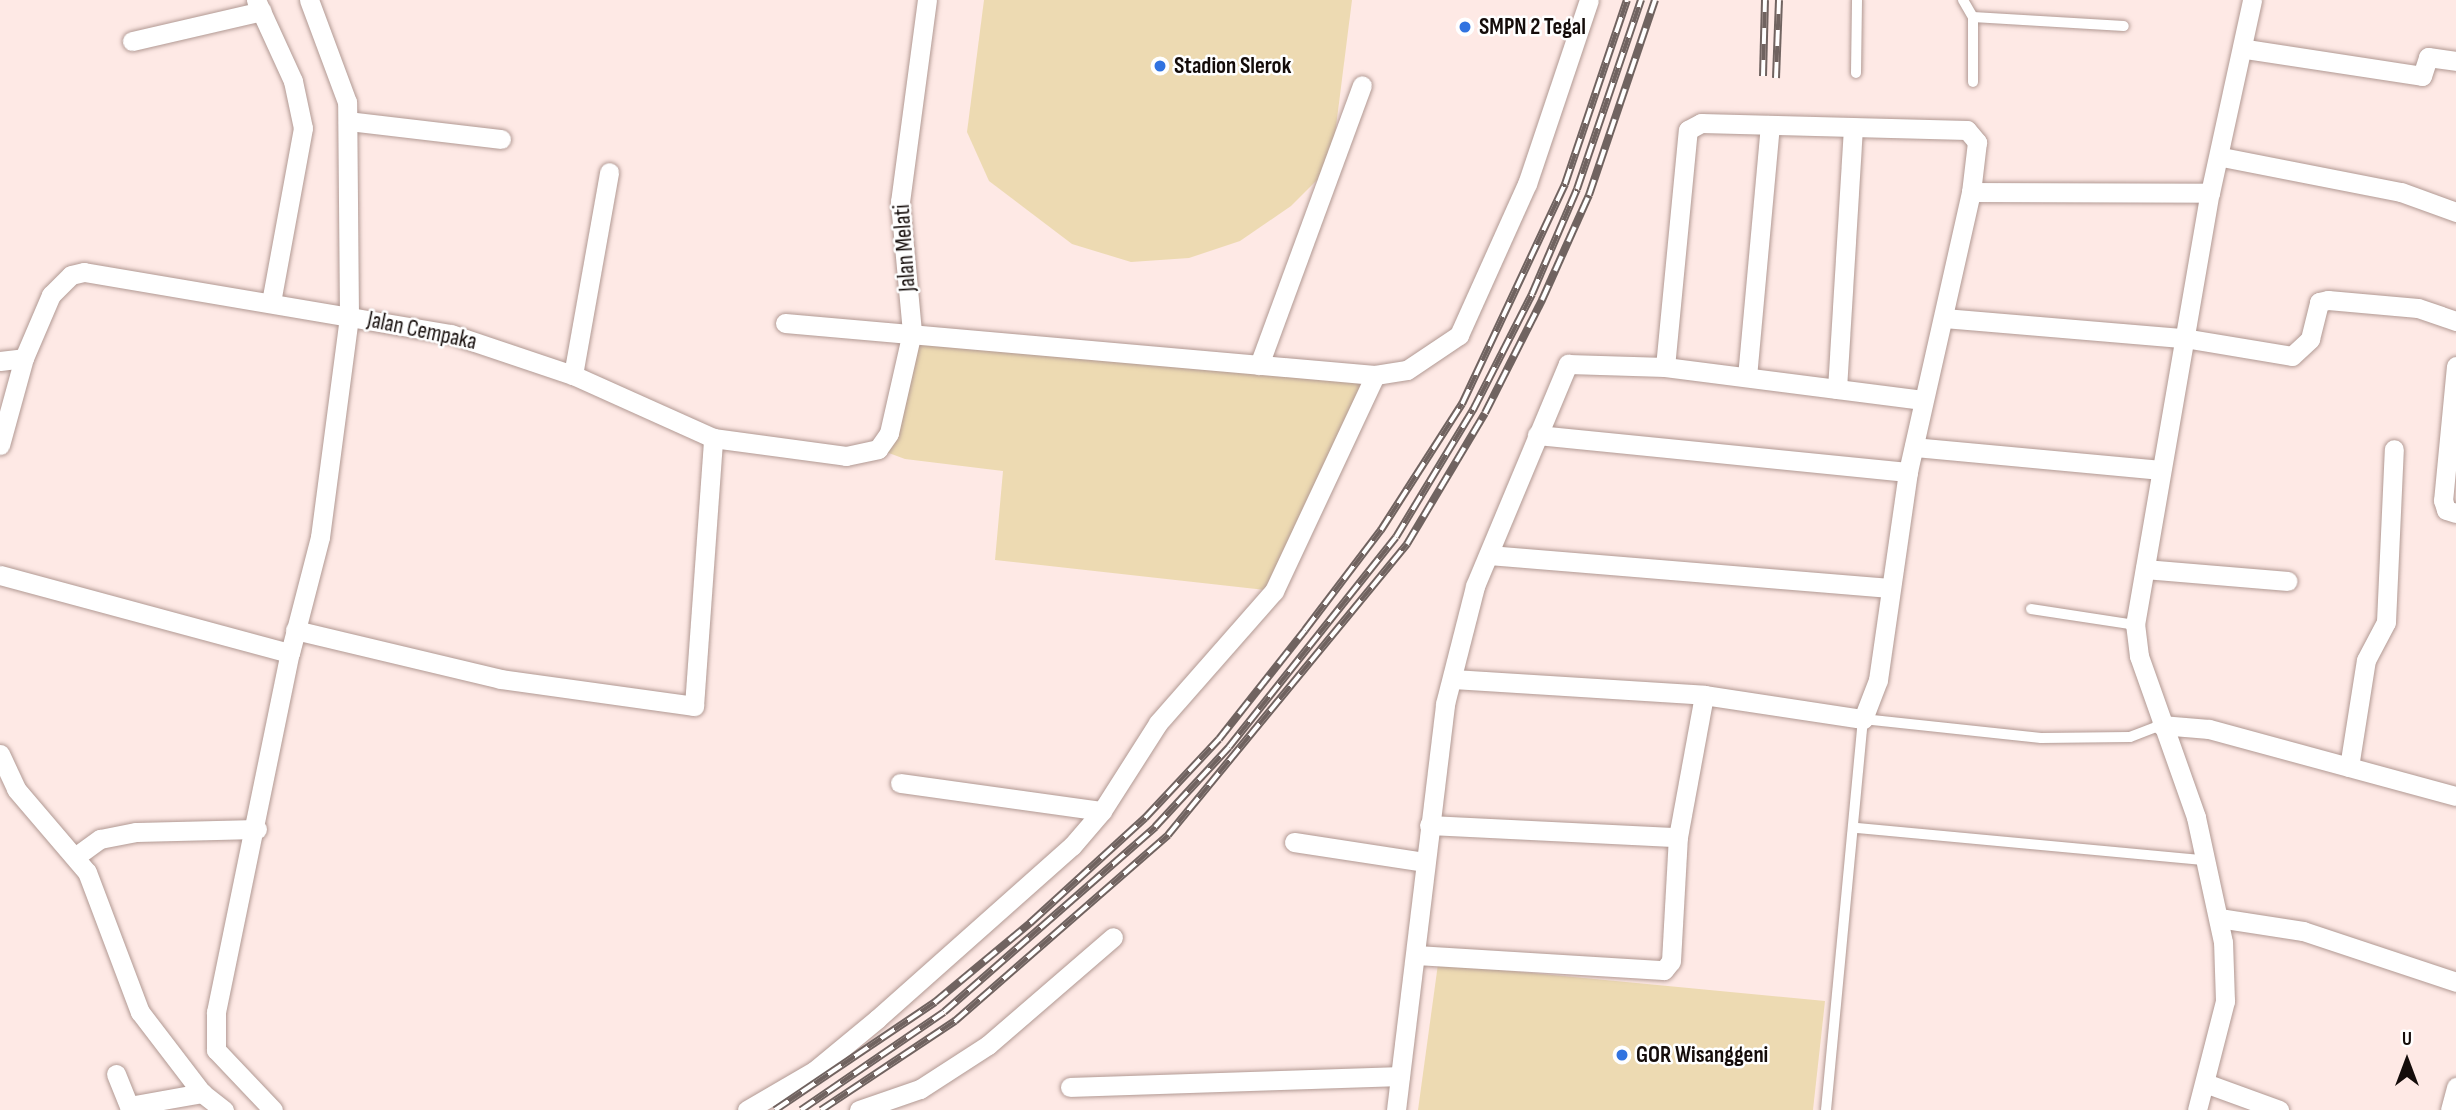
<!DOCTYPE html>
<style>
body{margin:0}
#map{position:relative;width:2456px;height:1110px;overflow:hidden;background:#fee9e5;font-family:"Sofia Sans Condensed",sans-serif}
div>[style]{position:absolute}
.green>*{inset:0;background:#eddab2}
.roads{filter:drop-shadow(0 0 2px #b19993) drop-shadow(0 0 2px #b19993)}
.service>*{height:10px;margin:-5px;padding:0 5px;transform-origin:5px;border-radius:5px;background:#fff}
.minor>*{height:19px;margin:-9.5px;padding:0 9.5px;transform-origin:9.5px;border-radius:9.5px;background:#fff}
.rail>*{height:8px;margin-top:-4px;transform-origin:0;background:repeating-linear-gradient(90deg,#fff 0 16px,#706360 0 32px);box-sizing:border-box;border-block:2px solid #706360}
.dots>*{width:19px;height:19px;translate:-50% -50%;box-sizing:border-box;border:4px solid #fff;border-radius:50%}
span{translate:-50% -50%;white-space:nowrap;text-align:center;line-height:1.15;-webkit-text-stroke:5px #fff;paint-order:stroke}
.poi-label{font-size:23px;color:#140c0a;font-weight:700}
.left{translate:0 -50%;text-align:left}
.street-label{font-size:23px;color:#140c0a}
.north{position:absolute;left:2372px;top:1026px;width:70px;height:70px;-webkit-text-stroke:5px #fff;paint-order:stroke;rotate:0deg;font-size:19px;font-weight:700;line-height:28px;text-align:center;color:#140c0a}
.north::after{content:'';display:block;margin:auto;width:24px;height:32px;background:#140c0a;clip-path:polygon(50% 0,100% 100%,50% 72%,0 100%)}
</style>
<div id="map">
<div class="green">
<i style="clip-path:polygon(984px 0,1352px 0,1331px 166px,1291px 206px,1240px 241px,1189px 258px,1131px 262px,1072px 244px,989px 181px,967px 132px)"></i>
<i style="clip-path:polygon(912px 332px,1375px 375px,1274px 591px,995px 560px,1003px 471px,905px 459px,878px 449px)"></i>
<i style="clip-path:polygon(1438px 964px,1825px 1001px,1813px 1110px,1418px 1110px)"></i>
</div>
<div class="roads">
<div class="service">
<i style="left:1963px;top:0;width:20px;rotate:60deg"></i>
<i style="left:1973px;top:17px;width:151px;rotate:3.4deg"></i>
<i style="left:1973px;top:17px;width:65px;rotate:90deg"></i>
<i style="left:1856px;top:73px;width:73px;rotate:-89.2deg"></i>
<i style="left:2031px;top:609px;width:105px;rotate:8.7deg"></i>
<i style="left:1857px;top:828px;width:348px;rotate:5.3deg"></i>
<i style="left:1826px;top:1110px;width:393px;rotate:-84.6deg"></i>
<i style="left:1863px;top:719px;width:179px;rotate:6.1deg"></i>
<i style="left:2041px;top:738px;width:89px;rotate:-0.6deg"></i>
<i style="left:2130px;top:737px;width:33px;rotate:-21deg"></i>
</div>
<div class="minor">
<i style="left:256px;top:0;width:89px;rotate:65.4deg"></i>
<i style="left:293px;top:81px;width:48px;rotate:78deg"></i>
<i style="left:303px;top:128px;width:178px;rotate:100.4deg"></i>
<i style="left:132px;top:41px;width:133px;rotate:-13deg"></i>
<i style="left:2246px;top:49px;width:178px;rotate:8.7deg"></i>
<i style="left:2422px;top:76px;width:20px;rotate:-72deg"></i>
<i style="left:2428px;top:57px;width:28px;rotate:8deg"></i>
<i style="left:348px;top:121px;width:154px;rotate:6.7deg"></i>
<i style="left:2222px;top:157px;width:182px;rotate:11.1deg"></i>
<i style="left:2401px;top:192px;width:59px;rotate:20deg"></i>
<i style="left:1971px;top:192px;width:239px;rotate:0.2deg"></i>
<i style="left:1944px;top:318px;width:241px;rotate:4.8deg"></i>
<i style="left:2184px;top:338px;width:109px;rotate:9.5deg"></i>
<i style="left:2292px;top:356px;width:25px;rotate:-43deg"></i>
<i style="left:2310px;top:339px;width:38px;rotate:-76deg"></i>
<i style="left:2319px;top:302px;width:9px;rotate:-13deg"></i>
<i style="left:2328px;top:300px;width:90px;rotate:5.1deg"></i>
<i style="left:2418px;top:308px;width:40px;rotate:18.9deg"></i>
<i style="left:785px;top:323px;width:592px;rotate:5.04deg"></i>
<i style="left:1375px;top:375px;width:32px;rotate:-9deg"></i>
<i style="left:1407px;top:370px;width:63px;rotate:-33.9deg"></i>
<i style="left:1459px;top:335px;width:166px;rotate:-65.8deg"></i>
<i style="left:1527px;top:184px;width:194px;rotate:-71.4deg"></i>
<i style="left:0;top:361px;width:24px;rotate:-7deg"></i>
<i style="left:24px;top:358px;width:69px;rotate:-66.8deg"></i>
<i style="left:51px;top:295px;width:28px;rotate:-45deg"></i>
<i style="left:71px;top:275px;width:13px;rotate:-13deg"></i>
<i style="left:84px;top:272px;width:372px;rotate:9.6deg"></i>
<i style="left:451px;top:334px;width:129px;rotate:18.6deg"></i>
<i style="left:573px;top:375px;width:154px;rotate:24.2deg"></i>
<i style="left:713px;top:438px;width:134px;rotate:7.7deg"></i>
<i style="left:846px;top:456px;width:33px;rotate:-12deg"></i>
<i style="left:878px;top:449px;width:19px;rotate:-55deg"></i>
<i style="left:889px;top:433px;width:104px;rotate:-77.2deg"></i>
<i style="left:912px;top:332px;width:131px;rotate:-95.3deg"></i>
<i style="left:900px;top:202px;width:204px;rotate:-82.4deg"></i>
<i style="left:1259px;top:365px;width:298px;rotate:-69.8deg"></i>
<i style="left:2456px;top:366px;width:135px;rotate:95.5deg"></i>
<i style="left:2443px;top:500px;width:10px;rotate:73deg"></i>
<i style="left:2446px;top:510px;width:10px;rotate:17deg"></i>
<i style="left:1665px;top:367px;width:238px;rotate:-84.5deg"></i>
<i style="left:1688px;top:130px;width:15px;rotate:-28deg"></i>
<i style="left:1701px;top:123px;width:266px;rotate:1.5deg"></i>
<i style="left:1967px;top:130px;width:16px;rotate:50deg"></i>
<i style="left:1977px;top:142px;width:50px;rotate:96.8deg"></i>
<i style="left:1971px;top:192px;width:287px;rotate:102.7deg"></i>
<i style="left:573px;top:375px;width:206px;rotate:-79.9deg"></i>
<i style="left:1747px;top:377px;width:253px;rotate:-84.8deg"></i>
<i style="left:1837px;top:389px;width:262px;rotate:-86.5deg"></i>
<i style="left:0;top:445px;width:90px;rotate:-74.6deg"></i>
<i style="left:1914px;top:447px;width:247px;rotate:5.3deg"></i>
<i style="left:1489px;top:555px;width:402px;rotate:4.7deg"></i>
<i style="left:2145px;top:569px;width:143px;rotate:4.8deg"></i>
<i style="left:0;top:575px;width:300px;rotate:15.1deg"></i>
<i style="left:295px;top:630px;width:211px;rotate:13.4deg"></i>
<i style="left:500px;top:679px;width:196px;rotate:7.9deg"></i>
<i style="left:694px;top:706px;width:269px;rotate:-85.9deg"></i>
<i style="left:1453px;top:679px;width:252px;rotate:3.6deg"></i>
<i style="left:1704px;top:695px;width:161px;rotate:8.6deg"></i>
<i style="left:1863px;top:719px;width:42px;rotate:-69deg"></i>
<i style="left:1878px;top:680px;width:210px;rotate:-81.8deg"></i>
<i style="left:1908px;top:472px;width:373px;rotate:-174.3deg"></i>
<i style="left:2161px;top:725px;width:48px;rotate:4.8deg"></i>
<i style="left:2209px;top:729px;width:256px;rotate:15.2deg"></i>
<i style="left:0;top:754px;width:38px;rotate:65deg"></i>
<i style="left:16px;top:789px;width:109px;rotate:49.5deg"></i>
<i style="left:87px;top:872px;width:150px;rotate:69.3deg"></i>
<i style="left:140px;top:1012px;width:102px;rotate:52.6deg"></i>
<i style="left:202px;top:1093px;width:28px;rotate:38deg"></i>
<i style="left:2349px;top:767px;width:108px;rotate:-81deg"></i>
<i style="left:2366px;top:660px;width:43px;rotate:-62.2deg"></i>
<i style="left:2386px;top:622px;width:173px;rotate:-87.4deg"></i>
<i style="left:900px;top:783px;width:204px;rotate:7.9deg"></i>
<i style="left:1429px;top:825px;width:249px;rotate:2.8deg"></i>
<i style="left:1678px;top:837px;width:144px;rotate:-79.6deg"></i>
<i style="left:1294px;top:842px;width:133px;rotate:8.7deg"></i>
<i style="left:75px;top:857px;width:31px;rotate:-36deg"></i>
<i style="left:100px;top:839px;width:37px;rotate:-11deg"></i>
<i style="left:136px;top:832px;width:121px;rotate:-1.4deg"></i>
<i style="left:2219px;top:918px;width:85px;rotate:8.8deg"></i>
<i style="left:2303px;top:931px;width:161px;rotate:18.4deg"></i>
<i style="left:1416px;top:955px;width:248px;rotate:3.5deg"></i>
<i style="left:1664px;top:970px;width:11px;rotate:-52deg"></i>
<i style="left:1671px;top:961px;width:124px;rotate:-86.8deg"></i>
<i style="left:116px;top:1074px;width:35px;rotate:68deg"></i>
<i style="left:129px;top:1106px;width:75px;rotate:-10deg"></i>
<i style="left:2205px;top:1083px;width:79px;rotate:20deg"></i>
<i style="left:1070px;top:1087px;width:330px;rotate:-1.9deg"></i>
<i style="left:273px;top:1110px;width:83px;rotate:-133.5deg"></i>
<i style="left:216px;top:1050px;width:38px;rotate:-90deg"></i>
<i style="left:216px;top:1012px;width:367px;rotate:-78.4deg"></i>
<i style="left:290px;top:653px;width:120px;rotate:-75.5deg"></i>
<i style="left:320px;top:537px;width:223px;rotate:-82.5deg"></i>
<i style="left:349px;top:316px;width:214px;rotate:-90.5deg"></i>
<i style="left:347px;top:102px;width:109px;rotate:-110.4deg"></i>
<i style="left:747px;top:1110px;width:78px;rotate:-30.2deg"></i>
<i style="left:814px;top:1071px;width:82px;rotate:-39.5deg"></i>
<i style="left:877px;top:1019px;width:261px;rotate:-41.6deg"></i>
<i style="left:1072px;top:846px;width:46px;rotate:-49.4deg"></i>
<i style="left:1102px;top:811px;width:104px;rotate:-57.5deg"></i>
<i style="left:1158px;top:723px;width:176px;rotate:-48.7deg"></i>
<i style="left:1274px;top:591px;width:238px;rotate:-64.9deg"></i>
<i style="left:859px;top:1110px;width:65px;rotate:-19deg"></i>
<i style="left:920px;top:1089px;width:81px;rotate:-32.9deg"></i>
<i style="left:988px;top:1045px;width:165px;rotate:-40.8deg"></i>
<i style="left:1396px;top:1110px;width:409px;rotate:-83.1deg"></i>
<i style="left:1445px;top:704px;width:122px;rotate:-75.7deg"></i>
<i style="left:1475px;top:586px;width:241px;rotate:-67.3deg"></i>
<i style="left:1568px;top:364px;width:97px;rotate:1.8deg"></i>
<i style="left:1665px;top:367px;width:260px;rotate:7.3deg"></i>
<i style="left:2197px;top:1110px;width:113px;rotate:-75.6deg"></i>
<i style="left:2225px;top:1001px;width:59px;rotate:-91.9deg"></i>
<i style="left:2223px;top:942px;width:128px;rotate:-102.2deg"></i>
<i style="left:2196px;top:817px;width:171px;rotate:-109.5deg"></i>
<i style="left:2139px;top:656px;width:31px;rotate:-97deg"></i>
<i style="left:2135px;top:625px;width:438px;rotate:-80.2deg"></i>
<i style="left:2210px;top:193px;width:198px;rotate:-77.7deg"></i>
<i style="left:2450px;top:1110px;width:24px;rotate:-75deg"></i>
</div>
</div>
<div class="rail">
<i style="left:1763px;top:76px;width:76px;rotate:-88.5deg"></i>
<i style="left:1776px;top:78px;width:78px;rotate:-87.8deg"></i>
<i style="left:775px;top:1110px;width:193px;rotate:-34deg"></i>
<i style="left:935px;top:1002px;width:124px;rotate:-39.7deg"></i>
<i style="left:1030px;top:923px;width:156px;rotate:-42.4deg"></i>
<i style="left:1145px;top:818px;width:108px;rotate:-46.9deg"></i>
<i style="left:1219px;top:739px;width:139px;rotate:-51.7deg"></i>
<i style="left:1305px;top:630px;width:126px;rotate:-52.8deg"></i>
<i style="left:1381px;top:530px;width:150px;rotate:-57.3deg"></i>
<i style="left:1462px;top:404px;width:243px;rotate:-64.9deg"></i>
<i style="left:1565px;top:184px;width:194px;rotate:-71.4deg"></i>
<i style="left:801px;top:1110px;width:173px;rotate:-34.4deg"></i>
<i style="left:944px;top:1012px;width:281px;rotate:-41.2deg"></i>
<i style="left:1155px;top:827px;width:109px;rotate:-47.2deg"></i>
<i style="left:1229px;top:747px;width:268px;rotate:-51.5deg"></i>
<i style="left:1396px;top:537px;width:149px;rotate:-58.8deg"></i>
<i style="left:1473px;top:410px;width:130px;rotate:-63deg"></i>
<i style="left:1532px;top:294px;width:114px;rotate:-66.8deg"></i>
<i style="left:1577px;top:189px;width:200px;rotate:-71.3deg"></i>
<i style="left:821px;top:1110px;width:161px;rotate:-33.6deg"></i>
<i style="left:955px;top:1021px;width:283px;rotate:-41.1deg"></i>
<i style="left:1168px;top:835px;width:377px;rotate:-50.6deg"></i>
<i style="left:1407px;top:544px;width:152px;rotate:-59.2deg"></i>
<i style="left:1485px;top:413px;width:127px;rotate:-63.2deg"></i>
<i style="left:1542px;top:300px;width:115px;rotate:-65.9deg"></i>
<i style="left:1589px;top:195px;width:206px;rotate:-71.3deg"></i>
</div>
<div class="dots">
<i style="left:1465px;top:27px;background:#3173e0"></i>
<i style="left:1160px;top:66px;background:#3173e0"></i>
<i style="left:1622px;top:1055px;background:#3173e0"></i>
</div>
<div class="poi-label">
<span class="left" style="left:1479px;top:27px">SMPN 2 Tegal</span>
<span class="left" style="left:1174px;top:66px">Stadion Slerok</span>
<span class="left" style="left:1636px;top:1055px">GOR Wisanggeni</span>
</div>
<div class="street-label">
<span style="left:905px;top:248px;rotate:-94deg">Jalan Melati</span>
<span style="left:422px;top:331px;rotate:12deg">Jalan Cempaka</span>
</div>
<div class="north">U</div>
</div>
